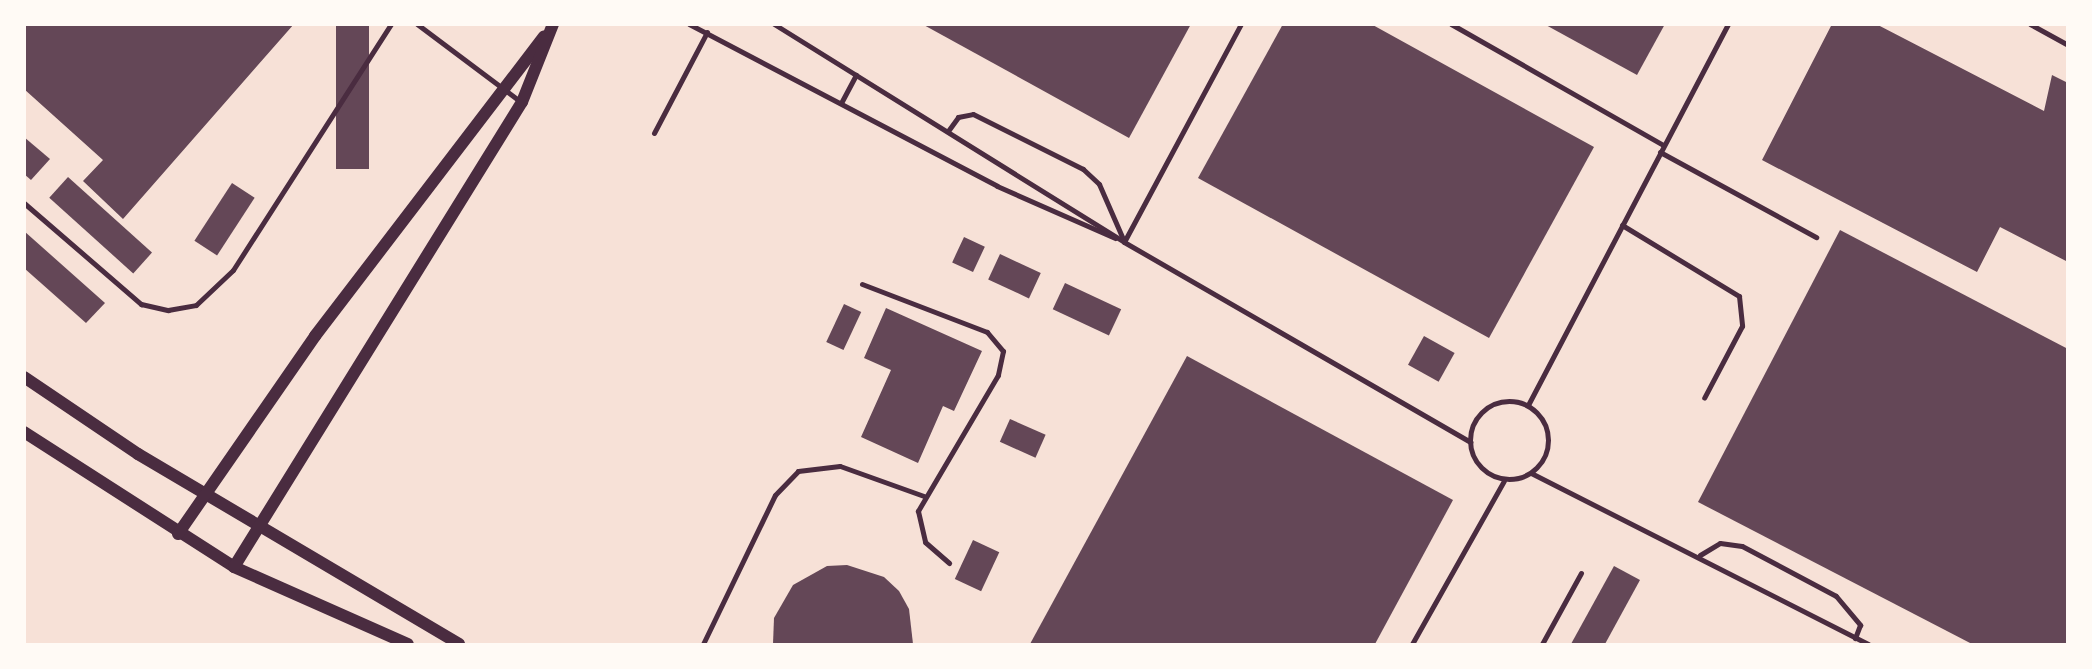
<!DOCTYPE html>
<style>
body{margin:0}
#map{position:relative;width:2092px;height:669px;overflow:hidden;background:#f7e1d7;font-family:"PT Sans",sans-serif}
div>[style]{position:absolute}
.building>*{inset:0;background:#644757;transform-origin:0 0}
.service>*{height:5px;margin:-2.5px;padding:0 2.5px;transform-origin:2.5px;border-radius:2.5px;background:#4a2c40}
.service>.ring{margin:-2.5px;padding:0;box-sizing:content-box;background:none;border:5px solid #4a2c40;border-radius:50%}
.tertiary>*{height:12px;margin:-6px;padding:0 6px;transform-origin:6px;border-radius:6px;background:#4a2c40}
span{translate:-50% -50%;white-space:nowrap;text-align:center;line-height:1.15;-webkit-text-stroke:6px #fffaf5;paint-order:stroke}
.frame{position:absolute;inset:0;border:26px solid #fffaf5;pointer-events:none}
</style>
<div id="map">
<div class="building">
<i style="clip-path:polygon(24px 24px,294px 24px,123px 219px,83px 181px,103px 160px,24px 89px)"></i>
<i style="left:336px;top:24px;width:33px;height:145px"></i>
<i style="clip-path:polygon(922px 24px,1191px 24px,1129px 138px)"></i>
<i style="clip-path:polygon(1283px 24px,1371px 24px,1594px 147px,1489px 338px,1198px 178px)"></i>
<i style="clip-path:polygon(1544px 24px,1665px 24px,1637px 75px)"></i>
<i style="clip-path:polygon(1832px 24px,1876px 24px,2044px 111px,2052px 75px,2068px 83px,2068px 262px,2000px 227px,1977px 272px,1762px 160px)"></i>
<i style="clip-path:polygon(24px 137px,50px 159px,31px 180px,24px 174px)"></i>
<i style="left:68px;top:177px;width:113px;height:28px;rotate:42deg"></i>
<i style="left:232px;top:183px;width:27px;height:69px;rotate:33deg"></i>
<i style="clip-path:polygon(1840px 230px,2068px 349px,2068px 644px,1972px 644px,1698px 502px)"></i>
<i style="clip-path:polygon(24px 231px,105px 303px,86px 323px,24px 268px)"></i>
<i style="left:964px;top:237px;width:23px;height:28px;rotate:25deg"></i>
<i style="left:1000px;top:254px;width:45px;height:28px;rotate:25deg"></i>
<i style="left:1065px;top:283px;width:62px;height:29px;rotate:25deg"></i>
<i style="left:844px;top:304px;width:19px;height:42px;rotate:25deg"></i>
<i style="clip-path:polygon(886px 308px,982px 351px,954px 411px,943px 406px,918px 463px,861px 437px,891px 370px,864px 358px)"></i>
<i style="left:1424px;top:336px;width:35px;height:33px;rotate:29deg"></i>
<i style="clip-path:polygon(1187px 356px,1453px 500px,1375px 644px,1030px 644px)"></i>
<i style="left:1010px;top:419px;width:39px;height:25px;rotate:24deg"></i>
<i style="left:973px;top:540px;width:29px;height:43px;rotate:25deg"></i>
<i style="clip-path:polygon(847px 565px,884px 577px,899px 591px,909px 609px,913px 644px,773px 644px,774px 618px,793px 585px,827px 566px)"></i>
<i style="clip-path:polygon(1614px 566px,1640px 580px,1605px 644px,1571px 644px)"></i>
</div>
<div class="service">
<i style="left:417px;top:24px;width:130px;rotate:36.9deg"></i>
<i style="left:689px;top:24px;width:348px;rotate:27.7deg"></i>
<i style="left:997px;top:186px;width:129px;rotate:23.8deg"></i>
<i style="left:774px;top:24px;width:412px;rotate:31.9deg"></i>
<i style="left:1124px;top:242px;width:400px;rotate:30deg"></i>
<i style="left:1451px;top:24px;width:244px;rotate:29.7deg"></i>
<i style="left:2030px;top:24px;width:43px;rotate:28.9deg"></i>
<i style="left:841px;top:103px;width:32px;rotate:-62deg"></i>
<i style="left:948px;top:131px;width:17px;rotate:-54deg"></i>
<i style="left:958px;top:117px;width:15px;rotate:-11deg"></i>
<i style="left:973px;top:114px;width:123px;rotate:26.6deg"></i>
<i style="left:1083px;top:169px;width:22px;rotate:43deg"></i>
<i style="left:1099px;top:184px;width:60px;rotate:66.4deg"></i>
<i style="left:654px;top:133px;width:114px;rotate:-62.3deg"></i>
<i style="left:1660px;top:152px;width:178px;rotate:28.6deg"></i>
<i style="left:24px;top:203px;width:155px;rotate:40.8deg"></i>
<i style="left:141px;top:304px;width:28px;rotate:13deg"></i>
<i style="left:168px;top:310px;width:28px;rotate:-10deg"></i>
<i style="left:196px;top:305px;width:51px;rotate:-43.4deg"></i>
<i style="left:233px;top:270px;width:292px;rotate:-57.3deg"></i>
<i style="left:1622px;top:225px;width:137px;rotate:31.3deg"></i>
<i style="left:1739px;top:296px;width:30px;rotate:84deg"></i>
<i style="left:1742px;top:326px;width:81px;rotate:117.8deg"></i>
<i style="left:1124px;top:242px;width:247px;rotate:-61.8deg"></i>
<i style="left:862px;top:284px;width:134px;rotate:21deg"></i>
<i style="left:987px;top:332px;width:25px;rotate:50deg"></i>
<i style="left:1003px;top:351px;width:25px;rotate:102deg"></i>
<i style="left:998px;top:375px;width:158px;rotate:120.5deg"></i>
<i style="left:918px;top:511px;width:32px;rotate:77deg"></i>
<i style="left:925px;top:542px;width:32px;rotate:41deg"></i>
<i class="ring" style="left:1470px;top:401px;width:73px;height:73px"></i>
<i style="left:1528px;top:405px;width:430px;rotate:-62.3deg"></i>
<i style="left:1531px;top:473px;width:378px;rotate:26.9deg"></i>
<i style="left:1700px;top:555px;width:23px;rotate:-31deg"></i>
<i style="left:1720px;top:543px;width:22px;rotate:8deg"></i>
<i style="left:1742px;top:546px;width:106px;rotate:28deg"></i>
<i style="left:1836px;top:596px;width:38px;rotate:50deg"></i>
<i style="left:1860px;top:625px;width:14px;rotate:111deg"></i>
<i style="left:703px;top:644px;width:165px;rotate:-64.2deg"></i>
<i style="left:775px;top:495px;width:33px;rotate:-46deg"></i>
<i style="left:798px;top:471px;width:42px;rotate:-6.8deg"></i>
<i style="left:840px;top:466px;width:89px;rotate:19.7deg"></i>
<i style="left:1412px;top:644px;width:187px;rotate:-60.6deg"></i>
<i style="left:1542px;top:644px;width:81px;rotate:-61.2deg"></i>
</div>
<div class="tertiary">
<i style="left:24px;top:377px;width:138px;rotate:34deg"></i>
<i style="left:138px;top:454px;width:373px;rotate:30.6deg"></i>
<i style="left:24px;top:432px;width:250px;rotate:32.7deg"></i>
<i style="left:234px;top:567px;width:190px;rotate:23.9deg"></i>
<i style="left:178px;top:534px;width:241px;rotate:-55.3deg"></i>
<i style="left:315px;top:336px;width:377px;rotate:-52.6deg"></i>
<i style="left:234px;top:567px;width:547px;rotate:-58.23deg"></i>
<i style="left:522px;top:102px;width:84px;rotate:-68.3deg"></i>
</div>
<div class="frame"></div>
</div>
